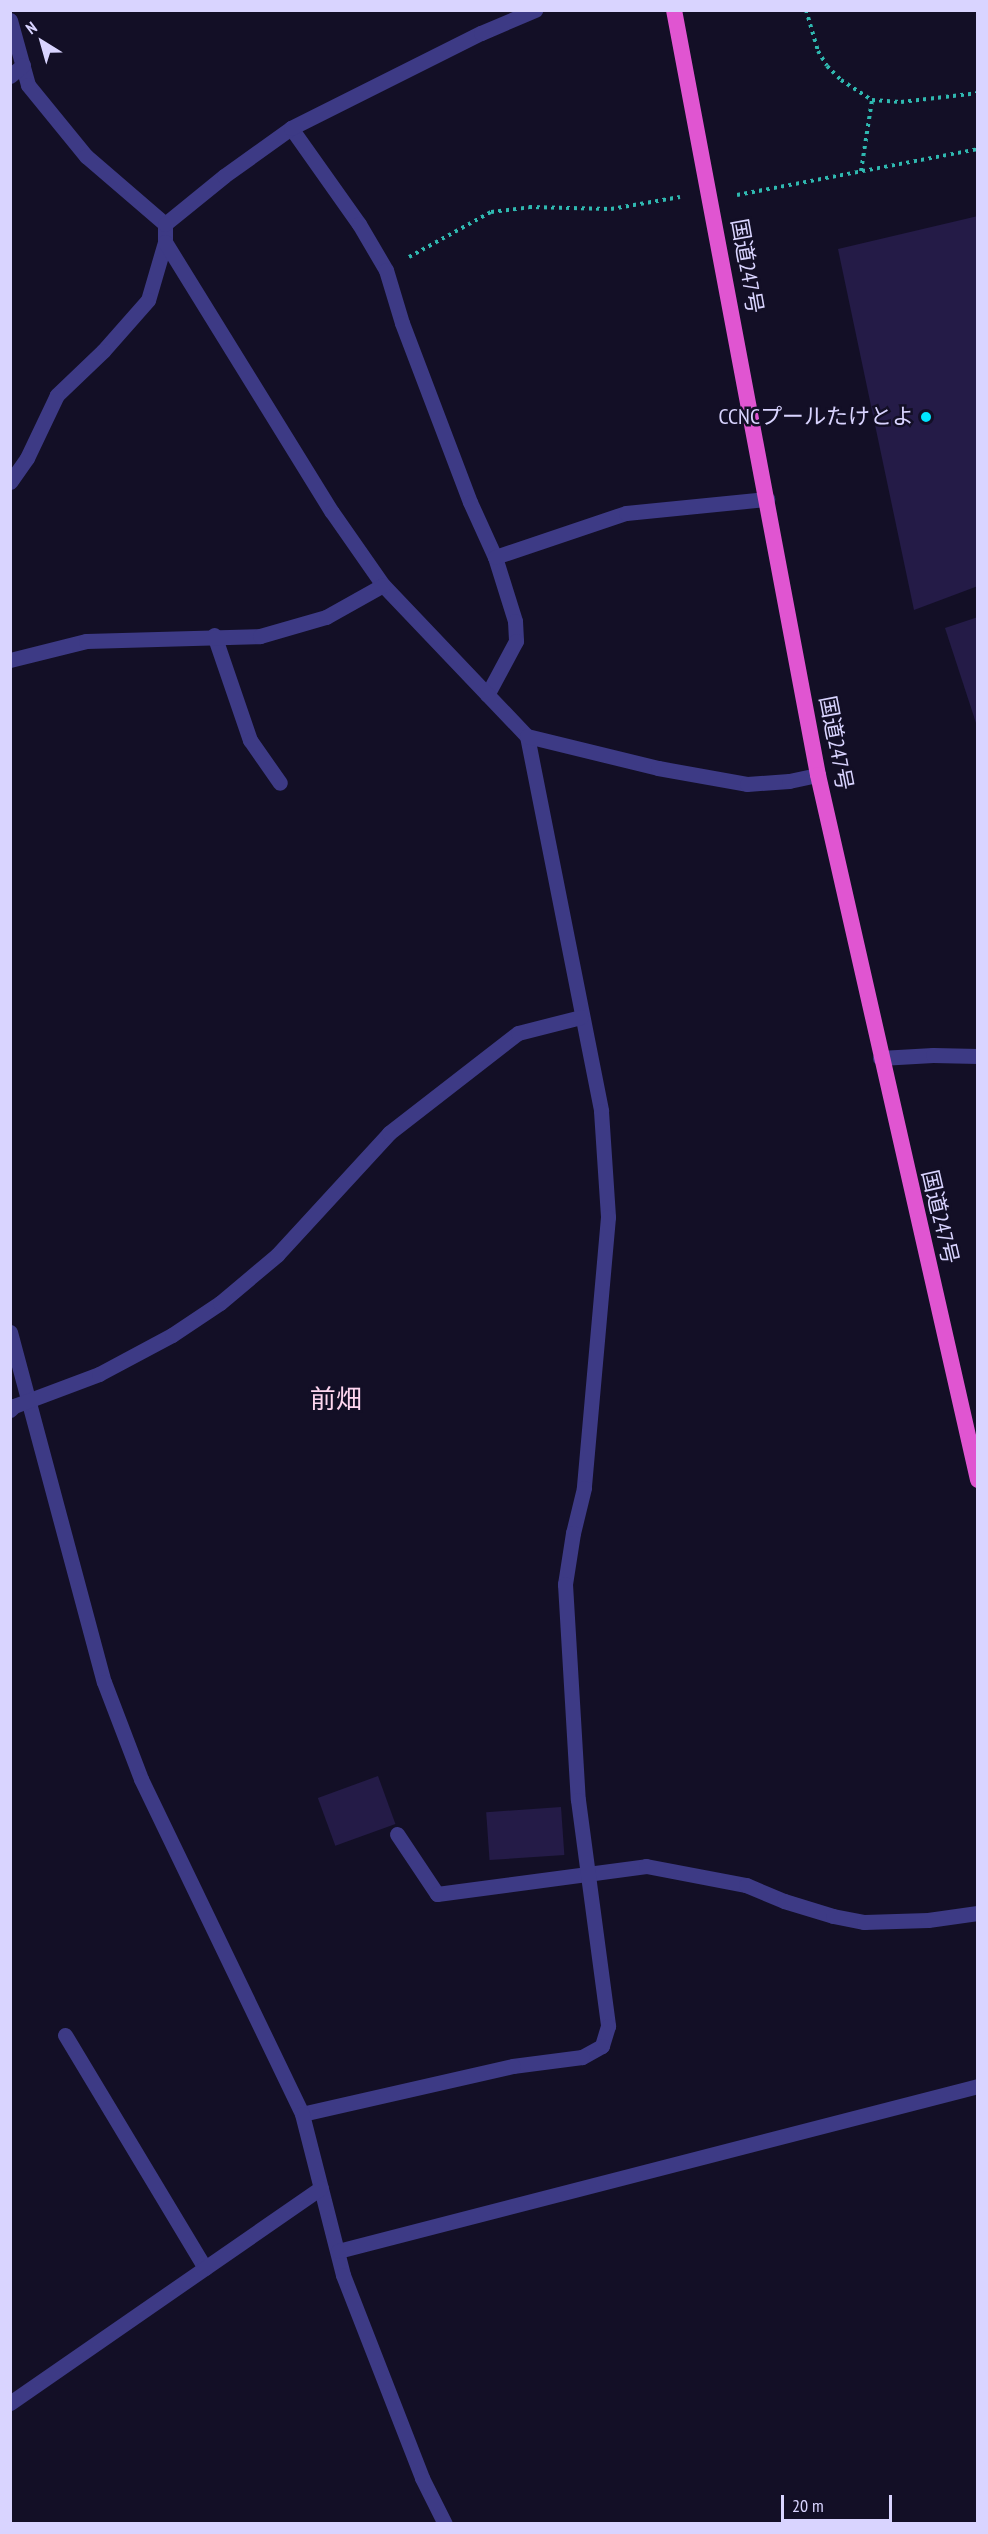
<!DOCTYPE html>
<meta charset="utf-8">
<style>
body{margin:0}
#map{position:relative;width:988px;height:2534px;overflow:hidden;background:#130f26;font-family:"PT Sans Narrow","Noto Sans JP",sans-serif}
div>[style]{position:absolute}
.building>*{inset:0;background:#241b47;transform-origin:0 0}
.path>*{height:4px;margin-top:-2px;transform-origin:0;background:repeating-linear-gradient(90deg,#2fb8b0 0 3px,transparent 0 7.5px)}
.service>*{height:15px;margin:-7.5px;padding:0 7.5px;transform-origin:7.5px;border-radius:7.5px;background:#3d3a85}
.minor>*{height:15px;margin:-7.5px;padding:0 7.5px;transform-origin:7.5px;border-radius:7.5px;background:#3d3a85}
.trunk>*{height:16px;margin:-8px;padding:0 8px;transform-origin:8px;border-radius:8px;background:#e055d1}
.dots>*{width:16px;height:16px;translate:-50% -50%;box-sizing:border-box;border:3px solid #130f26;border-radius:50%}
span{translate:-50% -50%;white-space:nowrap;text-align:center;line-height:1.15;-webkit-text-stroke:5px #130f26;paint-order:stroke}
.street-label{font-size:22px;color:#d9d4ff}
.poi-label{font-size:22px;color:#d9d4ff}
.right{translate:-100% -50%;text-align:right}
.quarter-label{font-size:26px;color:#ffd6f0}
.frame{position:absolute;inset:0;border:12px solid #d9d4ff;pointer-events:none}
.north{position:absolute;left:12px;top:12px;width:60px;height:60px;-webkit-text-stroke:4px #130f26;paint-order:stroke;rotate:323deg;font-size:16px;font-weight:700;line-height:24px;text-align:center;color:#d9d4ff}
.north::after{content:'';display:block;margin:auto;width:21px;height:27px;background:#d9d4ff;clip-path:polygon(50% 0,100% 100%,50% 72%,0 100%)}
.scale{position:absolute;left:781px;top:2495px;width:111px;height:27px;box-sizing:border-box;border:3px solid #d9d4ff;border-top:0;padding-left:8px;font-size:18px;line-height:21px;white-space:nowrap;color:#d9d4ff;-webkit-text-stroke:4px #130f26;paint-order:stroke}
</style>
<div id="map">
<div class="building">
<i style="clip-path:polygon(978px 216px,978px 586px,914px 610px,838px 249px)"></i>
<i style="clip-path:polygon(978px 617px,978px 726px,977px 726px,945px 628px)"></i>
<i style="left:378px;top:1776px;width:51px;height:64px;rotate:70deg"></i>
<i style="left:561px;top:1807px;width:48px;height:75px;rotate:86deg"></i>
</div>
<div class="path">
<i style="left:806px;top:10px;width:43px;rotate:73.7deg"></i>
<i style="left:818px;top:51px;width:17px;rotate:59deg"></i>
<i style="left:827px;top:66px;width:20px;rotate:45deg"></i>
<i style="left:841px;top:80px;width:37px;rotate:33deg"></i>
<i style="left:872px;top:100px;width:29px;rotate:4deg"></i>
<i style="left:901px;top:102px;width:78px;rotate:-6.7deg"></i>
<i style="left:861px;top:171px;width:72px;rotate:-81.2deg"></i>
<i style="left:737px;top:195px;width:245px;rotate:-10.8deg"></i>
<i style="left:409px;top:257px;width:94px;rotate:-28.8deg"></i>
<i style="left:491px;top:212px;width:38px;rotate:-7deg"></i>
<i style="left:529px;top:207px;width:82px;rotate:1.4deg"></i>
<i style="left:611px;top:209px;width:70px;rotate:-9.9deg"></i>
</div>
<div class="service">
<i style="left:397px;top:1834px;width:72px;rotate:56.3deg"></i>
<i style="left:437px;top:1894px;width:211px;rotate:-7.6deg"></i>
<i style="left:646px;top:1866px;width:102px;rotate:10.8deg"></i>
<i style="left:746px;top:1885px;width:41px;rotate:22.8deg"></i>
<i style="left:784px;top:1901px;width:51px;rotate:17deg"></i>
<i style="left:833px;top:1916px;width:32px;rotate:11deg"></i>
<i style="left:864px;top:1922px;width:64px;rotate:-1.8deg"></i>
<i style="left:928px;top:1920px;width:50px;rotate:-8deg"></i>
</div>
<div class="minor">
<i style="left:10px;top:20px;width:67px;rotate:74.5deg"></i>
<i style="left:28px;top:85px;width:92px;rotate:50.8deg"></i>
<i style="left:86px;top:156px;width:104px;rotate:40.7deg"></i>
<i style="left:165px;top:224px;width:18px;rotate:90deg"></i>
<i style="left:165px;top:242px;width:60px;rotate:106.3deg"></i>
<i style="left:148px;top:300px;width:68px;rotate:131.4deg"></i>
<i style="left:103px;top:351px;width:64px;rotate:136.3deg"></i>
<i style="left:57px;top:395px;width:70px;rotate:115.5deg"></i>
<i style="left:27px;top:458px;width:29px;rotate:125deg"></i>
<i style="left:10px;top:76px;width:17px;rotate:-40deg"></i>
<i style="left:291px;top:128px;width:118px;rotate:54.7deg"></i>
<i style="left:359px;top:224px;width:53px;rotate:59.6deg"></i>
<i style="left:386px;top:270px;width:55px;rotate:73.2deg"></i>
<i style="left:402px;top:323px;width:191px;rotate:69.2deg"></i>
<i style="left:470px;top:502px;width:60px;rotate:65.6deg"></i>
<i style="left:495px;top:557px;width:67px;rotate:72.6deg"></i>
<i style="left:515px;top:621px;width:20px;rotate:87deg"></i>
<i style="left:516px;top:641px;width:61px;rotate:118.2deg"></i>
<i style="left:165px;top:224px;width:76px;rotate:-39.1deg"></i>
<i style="left:224px;top:176px;width:82px;rotate:-35.6deg"></i>
<i style="left:291px;top:128px;width:212px;rotate:-26.6deg"></i>
<i style="left:481px;top:33px;width:59px;rotate:-23.1deg"></i>
<i style="left:165px;top:242px;width:317px;rotate:58.3deg"></i>
<i style="left:332px;top:512px;width:89px;rotate:55.1deg"></i>
<i style="left:383px;top:585px;width:209px;rotate:46.4deg"></i>
<i style="left:527px;top:736px;width:382px;rotate:78.8deg"></i>
<i style="left:601px;top:1111px;width:106px;rotate:86.2deg"></i>
<i style="left:608px;top:1217px;width:272px;rotate:95.1deg"></i>
<i style="left:584px;top:1488px;width:46px;rotate:103.7deg"></i>
<i style="left:573px;top:1533px;width:52px;rotate:98.9deg"></i>
<i style="left:565px;top:1584px;width:216px;rotate:86.6deg"></i>
<i style="left:578px;top:1800px;width:228px;rotate:82.4deg"></i>
<i style="left:608px;top:2026px;width:21px;rotate:107deg"></i>
<i style="left:602px;top:2046px;width:23px;rotate:151deg"></i>
<i style="left:582px;top:2057px;width:70px;rotate:172.6deg"></i>
<i style="left:513px;top:2066px;width:216px;rotate:167.2deg"></i>
<i style="left:495px;top:557px;width:138px;rotate:-18.6deg"></i>
<i style="left:626px;top:513px;width:142px;rotate:-5.7deg"></i>
<i style="left:214px;top:635px;width:111px;rotate:71.1deg"></i>
<i style="left:250px;top:740px;width:52px;rotate:55.1deg"></i>
<i style="left:10px;top:660px;width:78px;rotate:-14deg"></i>
<i style="left:86px;top:641px;width:174px;rotate:-1.6deg"></i>
<i style="left:260px;top:636px;width:69px;rotate:-16.1deg"></i>
<i style="left:326px;top:617px;width:65px;rotate:-29.3deg"></i>
<i style="left:527px;top:736px;width:135px;rotate:13.7deg"></i>
<i style="left:658px;top:768px;width:90px;rotate:10.2deg"></i>
<i style="left:747px;top:784px;width:42px;rotate:-4.1deg"></i>
<i style="left:789px;top:781px;width:30px;rotate:-12deg"></i>
<i style="left:880px;top:1058px;width:53px;rotate:-3.2deg"></i>
<i style="left:933px;top:1055px;width:45px;rotate:1.3deg"></i>
<i style="left:10px;top:1332px;width:362px;rotate:75deg"></i>
<i style="left:104px;top:1682px;width:104px;rotate:69.1deg"></i>
<i style="left:141px;top:1779px;width:372px;rotate:64.3deg"></i>
<i style="left:302px;top:2114px;width:166px;rotate:75.7deg"></i>
<i style="left:343px;top:2275px;width:218px;rotate:68.7deg"></i>
<i style="left:422px;top:2478px;width:51px;rotate:63.4deg"></i>
<i style="left:10px;top:1410px;width:6px;rotate:-45deg"></i>
<i style="left:14px;top:1406px;width:91px;rotate:-20.6deg"></i>
<i style="left:99px;top:1374px;width:83px;rotate:-28.1deg"></i>
<i style="left:172px;top:1335px;width:58px;rotate:-33.7deg"></i>
<i style="left:220px;top:1303px;width:75px;rotate:-40.1deg"></i>
<i style="left:277px;top:1255px;width:166px;rotate:-47.4deg"></i>
<i style="left:389px;top:1133px;width:163px;rotate:-37.8deg"></i>
<i style="left:518px;top:1033px;width:65px;rotate:-14.3deg"></i>
<i style="left:65px;top:2035px;width:272px;rotate:59deg"></i>
<i style="left:338px;top:2251px;width:661px;rotate:-14.46deg"></i>
<i style="left:10px;top:2403px;width:378px;rotate:-34.7deg"></i>
</div>
<div class="trunk">
<i style="left:674px;top:10px;width:778px;rotate:79.34deg"></i>
<i style="left:818px;top:775px;width:723px;rotate:77.21deg"></i>
</div>
<div class="dots">
<i style="left:926px;top:417px;background:#00e5ff"></i>
</div>
<div class="street-label">
<span style="left:747px;top:266px;rotate:80deg">国道247号</span>
<span style="left:836px;top:743px;rotate:79deg">国道247号</span>
<span style="left:940px;top:1217px;rotate:77deg">国道247号</span>
</div>
<div class="poi-label">
<span class="right" style="left:914px;top:417px">CCNCプールたけとよ</span>
</div>
<div class="quarter-label">
<span style="left:336px;top:1399px">前畑</span>
</div>
<div class="frame"></div>
<div class="north">N</div>
<div class="scale">20 m</div>
</div>
